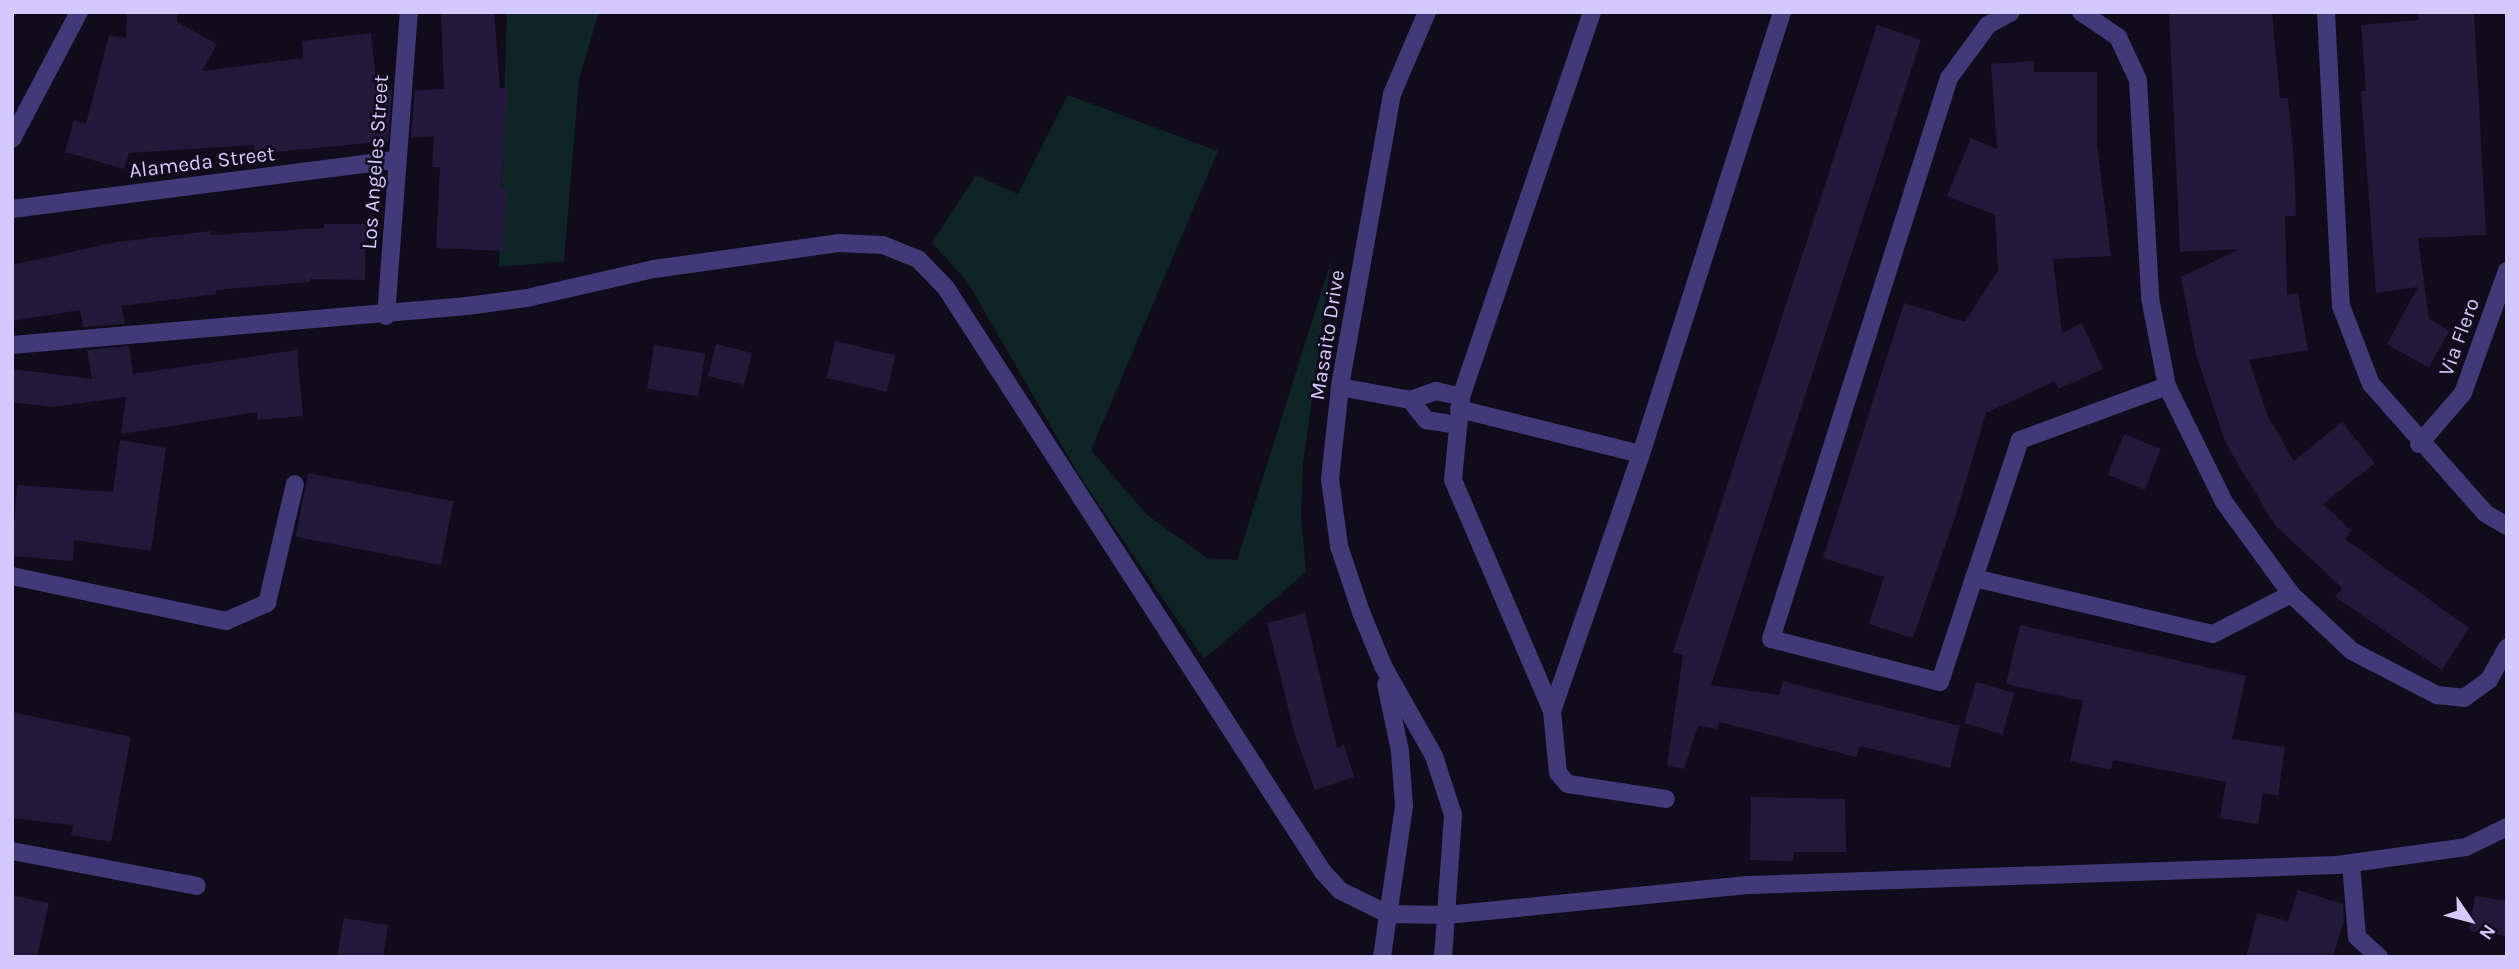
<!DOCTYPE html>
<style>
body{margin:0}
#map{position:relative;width:2519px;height:969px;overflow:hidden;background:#100c1b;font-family:Karla,sans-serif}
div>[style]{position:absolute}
.green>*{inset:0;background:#0f2425}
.building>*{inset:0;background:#23193b;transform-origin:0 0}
.minor>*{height:18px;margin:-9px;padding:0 9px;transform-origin:9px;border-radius:9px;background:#413978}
span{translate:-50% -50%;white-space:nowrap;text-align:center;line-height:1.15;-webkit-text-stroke:5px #100c1b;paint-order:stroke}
.street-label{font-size:21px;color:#d3c9fc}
.frame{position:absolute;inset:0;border:14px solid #d3c9fc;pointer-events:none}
.north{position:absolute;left:2435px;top:885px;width:70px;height:70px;-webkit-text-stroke:5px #100c1b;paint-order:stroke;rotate:125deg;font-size:19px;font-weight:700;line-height:28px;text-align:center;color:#d3c9fc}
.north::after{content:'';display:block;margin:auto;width:24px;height:32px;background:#d3c9fc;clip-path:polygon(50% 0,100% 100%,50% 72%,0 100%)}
</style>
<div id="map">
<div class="green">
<i style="clip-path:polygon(507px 12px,599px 12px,579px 79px,564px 261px,499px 267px)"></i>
<i style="clip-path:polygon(1068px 95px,1218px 151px,1091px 450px,1146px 514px,1207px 558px,1237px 560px,1331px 261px,1303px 464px,1301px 516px,1306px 572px,1204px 659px,1080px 477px,967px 281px,932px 243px,976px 175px,1018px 194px)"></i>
</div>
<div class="building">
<i style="clip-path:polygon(127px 12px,177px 12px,177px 22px,217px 44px,202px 71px,303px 58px,302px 41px,371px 33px,377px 90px,392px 90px,388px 141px,255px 154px,254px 145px,129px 153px,124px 169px,65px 152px,74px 120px,86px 124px,109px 35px,126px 38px)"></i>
<i style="clip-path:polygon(441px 12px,494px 12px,500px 88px,508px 88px,501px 188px,507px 189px,504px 251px,436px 248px,440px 167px,432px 167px,434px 136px,411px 138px,415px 90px,444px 89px)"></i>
<i style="clip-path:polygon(2169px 12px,2272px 12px,2280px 98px,2288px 98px,2294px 161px,2296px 216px,2285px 216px,2287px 295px,2298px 293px,2308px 350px,2249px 360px,2268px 417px,2294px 461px,2342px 422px,2375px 463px,2323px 504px,2352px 531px,2345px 539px,2469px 628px,2442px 670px,2335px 597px,2342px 588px,2275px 525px,2226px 444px,2196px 354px,2181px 277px,2240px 249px,2180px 252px)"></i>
<i style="clip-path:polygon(2419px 12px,2474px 12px,2486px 235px,2418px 238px,2429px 319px,2449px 331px,2429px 368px,2387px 344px,2418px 287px,2376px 293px,2361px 91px,2366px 91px,2361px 25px,2419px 20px)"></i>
<i style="clip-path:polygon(1877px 25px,1921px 40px,1711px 685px,1779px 695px,1783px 681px,1960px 726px,1950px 768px,1860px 746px,1856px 757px,1719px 722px,1718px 729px,1698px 726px,1684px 769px,1667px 765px,1683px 655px,1673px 652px)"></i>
<i style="clip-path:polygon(2034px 61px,2034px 72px,2097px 72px,2097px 144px,2111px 256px,2053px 259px,2062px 333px,2082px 323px,2103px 369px,2058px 389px,2055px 381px,1986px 413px,1956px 514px,1913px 638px,1869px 624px,1884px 577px,1823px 558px,1904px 303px,1965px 322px,1998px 271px,1995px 215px,1947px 196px,1971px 138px,1997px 149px,1991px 64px)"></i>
<i style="clip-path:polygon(324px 224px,366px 224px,365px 280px,310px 279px,310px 282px,216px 290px,216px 294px,121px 306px,125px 324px,83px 327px,80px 310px,12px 321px,12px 265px,116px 242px,211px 231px,211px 235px,324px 228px)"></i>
<i style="left:835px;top:341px;width:62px;height:38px;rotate:13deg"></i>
<i style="left:716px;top:344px;width:37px;height:33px;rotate:14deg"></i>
<i style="left:654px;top:345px;width:52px;height:44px;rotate:9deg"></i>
<i style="clip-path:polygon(129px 346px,133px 374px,297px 350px,303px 416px,257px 420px,257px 412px,121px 434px,126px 397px,52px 407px,12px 402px,12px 369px,92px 379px,87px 350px)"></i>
<i style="left:2124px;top:434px;width:40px;height:44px;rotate:22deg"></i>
<i style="clip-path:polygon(120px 440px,166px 448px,151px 551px,74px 540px,73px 561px,12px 556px,17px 485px,113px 492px)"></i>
<i style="left:308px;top:473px;width:148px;height:65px;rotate:11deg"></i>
<i style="clip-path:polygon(1305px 613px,1337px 748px,1344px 745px,1354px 777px,1315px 790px,1294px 732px,1267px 623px)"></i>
<i style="clip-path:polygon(2020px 625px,2246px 676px,2232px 739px,2285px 747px,2278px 796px,2263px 793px,2258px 824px,2220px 818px,2226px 782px,2113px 760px,2111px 770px,2070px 761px,2083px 701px,2006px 684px)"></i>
<i style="left:1976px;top:682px;width:40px;height:43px;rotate:16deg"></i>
<i style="clip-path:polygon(12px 712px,131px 737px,111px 842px,71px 835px,73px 825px,12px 818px)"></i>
<i style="clip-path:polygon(1751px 797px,1845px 799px,1846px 852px,1794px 852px,1793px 861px,1750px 860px)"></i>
<i style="clip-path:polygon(2298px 890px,2343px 904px,2344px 921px,2333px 957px,2246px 957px,2257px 913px,2288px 921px)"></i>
<i style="clip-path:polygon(12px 895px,49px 903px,37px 957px,12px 957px)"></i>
<i style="clip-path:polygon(2475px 896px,2507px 901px,2507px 936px,2469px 931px)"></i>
<i style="clip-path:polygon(344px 918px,388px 925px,383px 957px,337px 957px)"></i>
</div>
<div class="minor">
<i style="left:1427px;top:12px;width:89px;rotate:113.1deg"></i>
<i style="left:1392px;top:94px;width:298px;rotate:100.1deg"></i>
<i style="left:1340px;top:387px;width:93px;rotate:96.2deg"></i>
<i style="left:1330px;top:479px;width:68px;rotate:82.3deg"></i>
<i style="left:1339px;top:546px;width:70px;rotate:71.6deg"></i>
<i style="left:1361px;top:612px;width:58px;rotate:67.8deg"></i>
<i style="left:1383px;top:666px;width:103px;rotate:60.5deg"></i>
<i style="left:1434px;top:756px;width:62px;rotate:72.1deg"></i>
<i style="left:1453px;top:815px;width:142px;rotate:94deg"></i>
<i style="left:1592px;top:12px;width:407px;rotate:108.8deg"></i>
<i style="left:1461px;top:397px;width:83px;rotate:95.5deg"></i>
<i style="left:1453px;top:480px;width:251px;rotate:66.8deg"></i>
<i style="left:1552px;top:711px;width:272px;rotate:-70.9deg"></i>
<i style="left:1641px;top:454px;width:464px;rotate:-72.3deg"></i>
<i style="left:2081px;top:12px;width:45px;rotate:34deg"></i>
<i style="left:2118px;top:37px;width:47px;rotate:65.1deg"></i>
<i style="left:2138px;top:80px;width:218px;rotate:86.8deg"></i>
<i style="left:2150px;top:298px;width:90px;rotate:79.1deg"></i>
<i style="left:2167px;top:386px;width:129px;rotate:63.8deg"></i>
<i style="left:2224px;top:502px;width:114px;rotate:53.9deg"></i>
<i style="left:2291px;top:594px;width:83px;rotate:43.1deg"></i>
<i style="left:2352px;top:651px;width:96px;rotate:27.4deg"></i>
<i style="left:2437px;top:695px;width:27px;rotate:6deg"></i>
<i style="left:2464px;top:698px;width:31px;rotate:-36deg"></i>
<i style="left:2489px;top:680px;width:37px;rotate:-61deg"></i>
<i style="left:2326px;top:12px;width:294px;rotate:87.1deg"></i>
<i style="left:2341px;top:306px;width:84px;rotate:69deg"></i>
<i style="left:2371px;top:384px;width:172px;rotate:48.5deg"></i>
<i style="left:2485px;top:513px;width:26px;rotate:31deg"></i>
<i style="left:12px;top:139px;width:144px;rotate:-62.2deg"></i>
<i style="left:12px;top:209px;width:388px;rotate:-7.3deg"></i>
<i style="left:386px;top:316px;width:305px;rotate:-85.7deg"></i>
<i style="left:12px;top:345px;width:457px;rotate:-4.9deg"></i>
<i style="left:467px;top:306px;width:61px;rotate:-7.6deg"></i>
<i style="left:527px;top:298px;width:130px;rotate:-12.9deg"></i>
<i style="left:654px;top:269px;width:186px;rotate:-8deg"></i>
<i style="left:838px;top:243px;width:45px;rotate:2.5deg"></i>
<i style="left:883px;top:245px;width:38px;rotate:22deg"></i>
<i style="left:918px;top:259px;width:40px;rotate:46deg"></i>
<i style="left:946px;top:288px;width:695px;rotate:57.16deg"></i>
<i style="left:1323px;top:872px;width:26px;rotate:47deg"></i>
<i style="left:1341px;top:891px;width:52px;rotate:26.1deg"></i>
<i style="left:1388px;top:914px;width:59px;rotate:1deg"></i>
<i style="left:1447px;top:915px;width:302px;rotate:-5.7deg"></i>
<i style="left:1748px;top:885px;width:589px;rotate:-1.94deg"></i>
<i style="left:2337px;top:865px;width:130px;rotate:-7.9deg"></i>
<i style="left:2466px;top:847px;width:46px;rotate:-26deg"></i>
<i style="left:2167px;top:386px;width:157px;rotate:159.8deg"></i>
<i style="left:2020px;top:440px;width:145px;rotate:108.4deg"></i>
<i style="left:1974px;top:578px;width:245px;rotate:13.2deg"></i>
<i style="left:2213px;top:634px;width:88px;rotate:-27.1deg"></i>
<i style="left:1340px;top:387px;width:71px;rotate:10.5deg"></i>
<i style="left:1410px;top:400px;width:26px;rotate:51deg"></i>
<i style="left:1426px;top:420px;width:31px;rotate:9deg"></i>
<i style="left:1410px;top:400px;width:28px;rotate:-19deg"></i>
<i style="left:1436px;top:391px;width:26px;rotate:13deg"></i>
<i style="left:1459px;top:409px;width:187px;rotate:13.9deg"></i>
<i style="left:2419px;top:444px;width:67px;rotate:-49.2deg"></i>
<i style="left:2463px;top:393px;width:130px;rotate:-70.2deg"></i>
<i style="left:12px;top:576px;width:219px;rotate:11.9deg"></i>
<i style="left:226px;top:621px;width:45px;rotate:-23.7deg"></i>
<i style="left:267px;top:603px;width:122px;rotate:-76.8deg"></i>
<i style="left:1974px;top:578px;width:109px;rotate:108.1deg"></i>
<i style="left:1940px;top:682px;width:174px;rotate:-165.7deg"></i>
<i style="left:1771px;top:639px;width:589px;rotate:-72.4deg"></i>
<i style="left:1949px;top:78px;width:66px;rotate:-53.7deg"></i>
<i style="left:1988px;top:25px;width:26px;rotate:-29deg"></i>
<i style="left:1552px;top:711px;width:62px;rotate:84.5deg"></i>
<i style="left:1558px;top:773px;width:15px;rotate:48deg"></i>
<i style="left:1568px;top:784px;width:99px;rotate:8.7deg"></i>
<i style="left:12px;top:851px;width:188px;rotate:10.7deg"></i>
<i style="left:2351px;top:863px;width:74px;rotate:85.4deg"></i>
<i style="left:2357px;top:937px;width:30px;rotate:42deg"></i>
<i style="left:1382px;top:957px;width:153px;rotate:-81.7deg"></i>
<i style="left:1404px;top:806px;width:55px;rotate:-94.2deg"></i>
<i style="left:1400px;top:751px;width:68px;rotate:-101.8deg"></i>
</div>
<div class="street-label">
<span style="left:202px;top:162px;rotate:-7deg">Alameda Street</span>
<span style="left:375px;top:162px;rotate:-86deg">Los Angeles Street</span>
<span style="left:1327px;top:335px;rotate:-81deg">Masaito Drive</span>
<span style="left:2459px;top:337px;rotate:-70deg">Via Flero</span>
</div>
<div class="frame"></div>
<div class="north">N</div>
</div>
